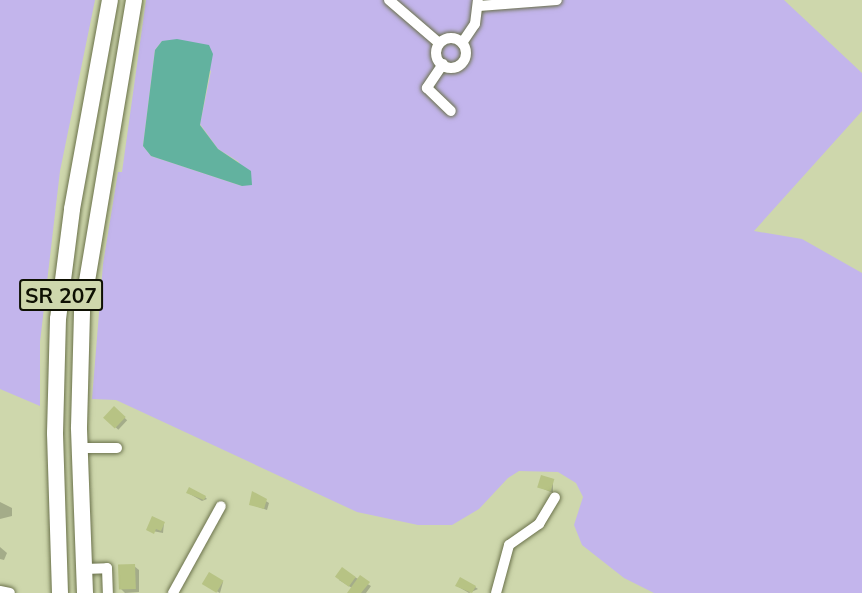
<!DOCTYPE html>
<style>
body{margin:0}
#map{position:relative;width:862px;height:593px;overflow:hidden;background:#ced7ac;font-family:Mulish,sans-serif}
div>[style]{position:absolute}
.green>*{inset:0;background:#c3b5ec}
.water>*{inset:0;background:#62b29f}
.shadow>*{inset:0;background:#0003;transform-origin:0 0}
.building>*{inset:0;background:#b7c384;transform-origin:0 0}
.roads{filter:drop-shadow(0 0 2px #6a714b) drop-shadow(0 0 2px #6a714b)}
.minor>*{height:10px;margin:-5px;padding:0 5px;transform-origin:5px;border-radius:5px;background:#fff}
.minor>.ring{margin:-5px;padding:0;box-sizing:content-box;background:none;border:10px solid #fff;border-radius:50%}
.highway>*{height:16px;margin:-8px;padding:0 8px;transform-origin:8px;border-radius:8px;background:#fff}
span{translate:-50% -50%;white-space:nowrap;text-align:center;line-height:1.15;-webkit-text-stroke:4.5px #ced7ac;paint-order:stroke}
.shield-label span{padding:2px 4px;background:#ced7ac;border:2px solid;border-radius:4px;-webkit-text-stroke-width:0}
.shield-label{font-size:21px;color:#0e1003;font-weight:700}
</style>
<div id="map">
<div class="green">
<i style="clip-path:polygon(0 0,95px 0,60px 171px,40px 342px,40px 406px,0 389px)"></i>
<i style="clip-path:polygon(evenodd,146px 0,784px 0,862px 73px,862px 111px,754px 231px,802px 239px,862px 273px,862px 593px,654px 593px,624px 578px,582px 545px,574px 525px,583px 497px,576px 483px,558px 472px,519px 471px,508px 478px,479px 509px,452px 525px,418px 525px,357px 512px,116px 400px,92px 399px,103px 264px,118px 172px,122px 172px,146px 0,162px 41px,211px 71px,200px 124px,218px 149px,239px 162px,242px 186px,151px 156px,143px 146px,155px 50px,162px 41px)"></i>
</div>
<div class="water">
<i style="clip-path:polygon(177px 39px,209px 45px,213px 54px,200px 125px,218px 149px,251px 171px,252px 185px,242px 186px,151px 156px,143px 146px,155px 50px,162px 41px)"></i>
</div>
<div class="shadow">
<i style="left:114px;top:408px;width:18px;height:13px;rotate:43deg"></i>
<i style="clip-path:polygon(553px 481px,553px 493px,539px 487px)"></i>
<i style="clip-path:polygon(188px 493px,205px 497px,207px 499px,202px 501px)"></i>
<i style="clip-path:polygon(253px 493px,269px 503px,267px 510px,250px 504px)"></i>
<i style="clip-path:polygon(0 502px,12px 508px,12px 516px,0 519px)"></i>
<i style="clip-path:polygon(164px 523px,163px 533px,147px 530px)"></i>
<i style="clip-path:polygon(0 547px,7px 553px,4px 560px,0 559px)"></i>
<i style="clip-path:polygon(134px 566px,139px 570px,139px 592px,125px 593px,120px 588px)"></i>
<i style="clip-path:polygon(342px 570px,371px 586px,366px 593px,350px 593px,352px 588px,339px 580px)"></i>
<i style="clip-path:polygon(223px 582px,220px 593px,204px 584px)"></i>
<i style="clip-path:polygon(457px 586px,475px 587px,478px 589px,469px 593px)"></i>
</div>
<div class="building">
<i style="left:114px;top:406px;width:16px;height:16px;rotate:43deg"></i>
<i style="left:541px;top:475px;width:14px;height:13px;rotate:17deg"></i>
<i style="clip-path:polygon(189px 487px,206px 496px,204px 500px,186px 493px)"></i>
<i style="clip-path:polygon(252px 491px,267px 499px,264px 509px,249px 505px)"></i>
<i style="clip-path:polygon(152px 516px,165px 522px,161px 531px,156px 529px,154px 534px,146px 530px)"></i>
<i style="left:135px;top:564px;width:25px;height:17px;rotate:88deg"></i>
<i style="left:342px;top:567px;width:17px;height:12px;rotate:36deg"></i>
<i style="left:209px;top:572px;width:17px;height:14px;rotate:31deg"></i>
<i style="clip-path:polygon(360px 575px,370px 582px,361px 593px,347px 593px)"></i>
<i style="clip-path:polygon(460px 577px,476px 586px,472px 593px,455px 586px)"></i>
</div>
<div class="roads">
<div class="minor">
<i style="left:389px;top:0;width:66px;rotate:40.7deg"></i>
<i style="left:479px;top:6px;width:78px;rotate:-4.4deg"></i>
<i class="ring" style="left:436px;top:38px;width:20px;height:20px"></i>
<i style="left:462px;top:43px;width:23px;rotate:-56deg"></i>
<i style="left:475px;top:24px;width:23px;rotate:-83deg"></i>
<i style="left:443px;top:64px;width:29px;rotate:124deg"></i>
<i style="left:427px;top:88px;width:33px;rotate:44deg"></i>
<i style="left:80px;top:448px;width:37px"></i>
<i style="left:84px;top:569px;width:23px;rotate:-2deg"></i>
<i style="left:107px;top:568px;width:25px;rotate:88deg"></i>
<i style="left:0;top:591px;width:10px;rotate:11deg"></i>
<i style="left:173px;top:593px;width:99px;rotate:-61.1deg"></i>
<i style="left:496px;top:593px;width:50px;rotate:-74.8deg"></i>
<i style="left:509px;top:545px;width:37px;rotate:-35deg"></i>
<i style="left:539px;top:524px;width:31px;rotate:-59deg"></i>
</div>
<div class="highway">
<i style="left:60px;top:593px;width:160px;rotate:-91.8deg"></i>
<i style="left:55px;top:433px;width:114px;rotate:-88.5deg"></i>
<i style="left:58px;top:319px;width:111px;rotate:-82.7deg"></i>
<i style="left:72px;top:209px;width:212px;rotate:-79.7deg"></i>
<i style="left:85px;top:593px;width:166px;rotate:-92.1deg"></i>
<i style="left:79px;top:427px;width:116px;rotate:-88.5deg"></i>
<i style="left:82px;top:311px;width:315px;rotate:-80.5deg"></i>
</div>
</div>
<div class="shield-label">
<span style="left:61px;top:295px">SR 207</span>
</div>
</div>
